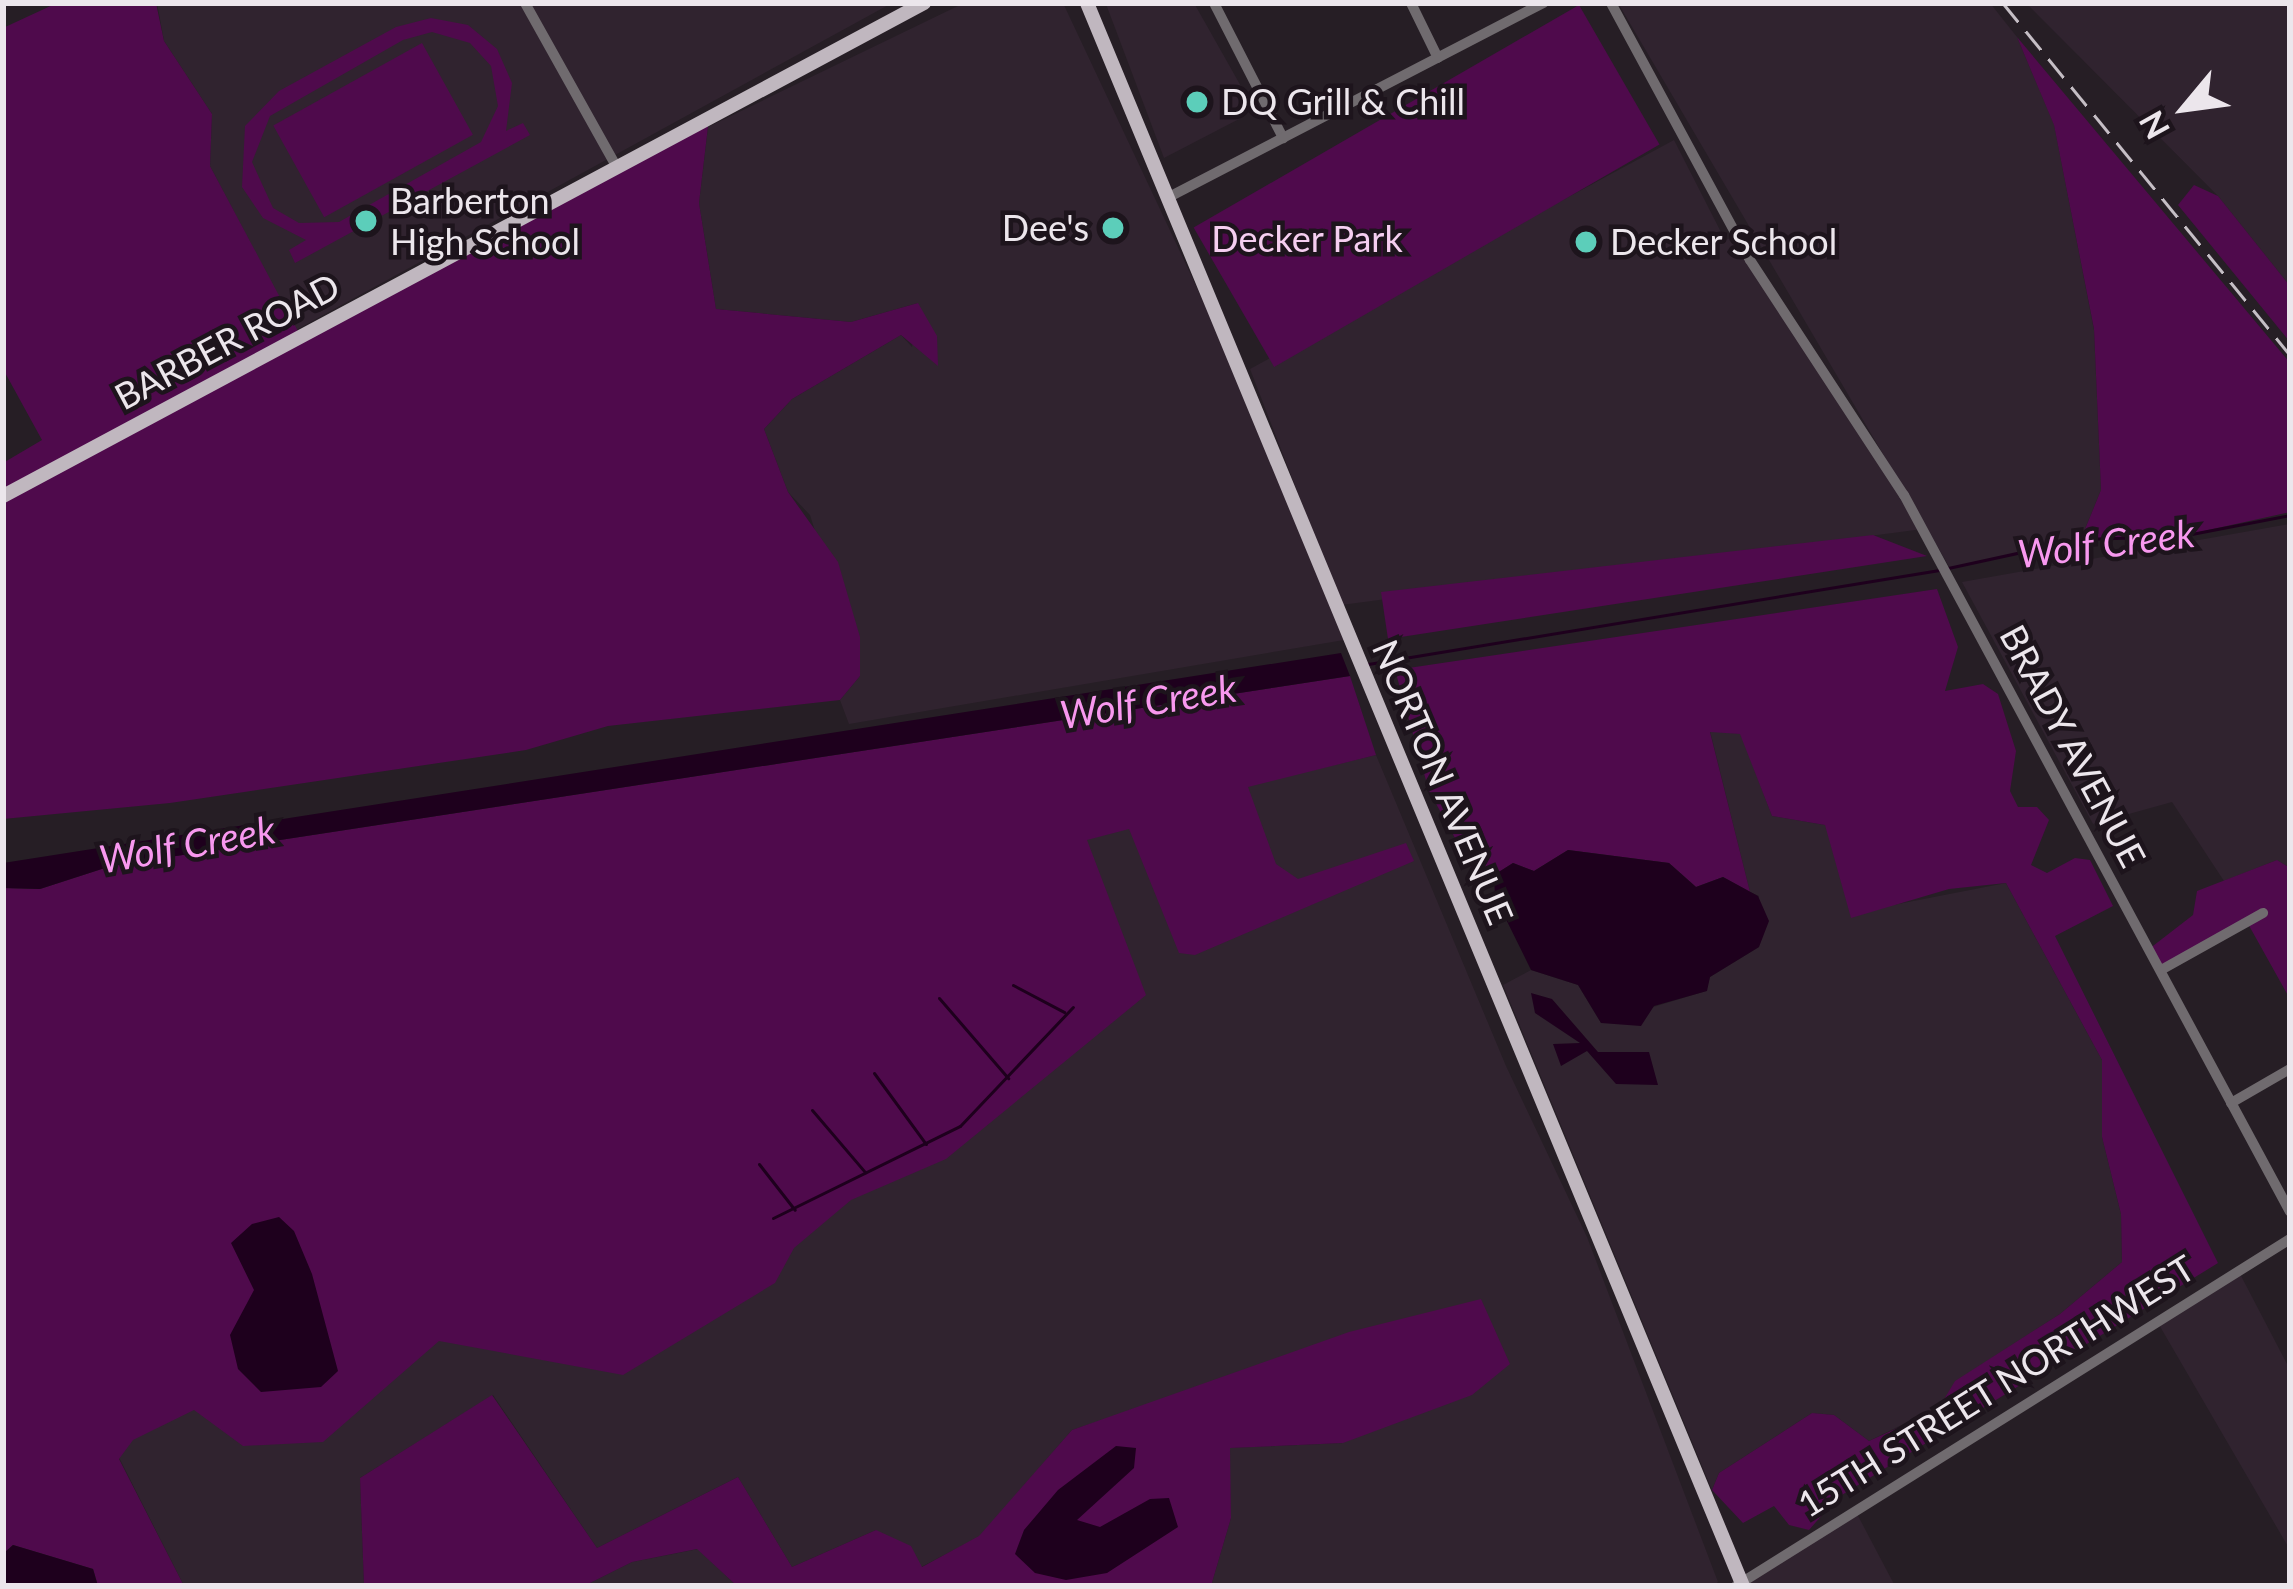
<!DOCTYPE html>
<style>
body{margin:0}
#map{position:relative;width:2293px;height:1589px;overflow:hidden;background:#261e25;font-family:Lato,sans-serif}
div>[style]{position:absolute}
.built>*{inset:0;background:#30232f}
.green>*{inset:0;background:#4f0a4c;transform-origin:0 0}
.water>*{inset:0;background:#1e001d}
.stream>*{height:3px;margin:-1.5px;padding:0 1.5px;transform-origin:1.5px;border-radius:1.5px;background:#1e001d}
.minor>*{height:10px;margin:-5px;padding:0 5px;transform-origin:5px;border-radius:5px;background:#706b6f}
.major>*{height:14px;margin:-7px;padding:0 7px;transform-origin:7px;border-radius:7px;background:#c0b7bf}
.rail>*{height:3px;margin-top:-1.5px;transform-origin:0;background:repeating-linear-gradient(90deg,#c5bec5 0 24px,transparent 0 36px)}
.dots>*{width:33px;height:33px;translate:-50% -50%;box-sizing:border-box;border:6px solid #1d141c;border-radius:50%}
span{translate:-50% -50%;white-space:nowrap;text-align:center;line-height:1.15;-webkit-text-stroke:9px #1d141c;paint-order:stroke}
.poi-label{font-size:36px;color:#ece6ec}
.left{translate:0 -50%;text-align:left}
.right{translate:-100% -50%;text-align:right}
.park-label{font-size:36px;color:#f5cef0}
.street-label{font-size:36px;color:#ece6ec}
.water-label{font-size:39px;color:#f898ef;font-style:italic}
.frame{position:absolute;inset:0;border:6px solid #ece6ec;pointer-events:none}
.north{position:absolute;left:2125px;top:48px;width:120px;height:120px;-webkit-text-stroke:9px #1d141c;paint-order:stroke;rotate:241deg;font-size:33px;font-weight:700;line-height:48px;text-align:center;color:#ece6ec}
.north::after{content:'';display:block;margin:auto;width:42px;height:54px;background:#ece6ec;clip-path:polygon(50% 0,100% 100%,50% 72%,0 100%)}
</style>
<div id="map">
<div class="built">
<i style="clip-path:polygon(157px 3px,892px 3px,296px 330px,210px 166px,212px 114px,164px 41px)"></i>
<i style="clip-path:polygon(1063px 3px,1262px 426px,1350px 639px,849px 724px,840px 700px,860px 676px,810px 515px,788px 492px,764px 429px,792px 399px,901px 335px,912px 347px,918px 303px,851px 322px,716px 309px,699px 203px,708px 127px,962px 4px)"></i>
<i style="clip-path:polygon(1194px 3px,1251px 104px,1241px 118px,1164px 158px,1106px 4px)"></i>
<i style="clip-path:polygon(1618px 3px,1990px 3px,2017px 37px,2054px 124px,2094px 330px,2101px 490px,2081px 539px,1950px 568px)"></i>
<i style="clip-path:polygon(2026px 3px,2290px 3px,2290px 286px,2218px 196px)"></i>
<i style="clip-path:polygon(1674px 140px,1725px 240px,1736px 236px,1923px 529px,1341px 605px,1250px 369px)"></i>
<i style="clip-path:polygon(2290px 524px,2290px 868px,2277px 860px,2224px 881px,2172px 802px,2093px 824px,1962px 582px)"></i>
<i style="clip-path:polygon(1710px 731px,1741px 734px,1772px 816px,1825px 825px,1893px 905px,2006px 883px,2102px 1060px,2102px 1137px,2121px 1214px,2122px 1262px,2060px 1314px,1956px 1381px,1940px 1406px,1869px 1441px,1834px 1415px,1812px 1413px,1719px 1473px,1712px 1490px,1503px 985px,1531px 970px,1578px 985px,1601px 1023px,1706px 991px,1710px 977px,1759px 947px,1759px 896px,1750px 892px)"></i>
<i style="clip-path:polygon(1376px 755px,1506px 1066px,1587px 1237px,1718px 1582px,1713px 1586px,1211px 1586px,1231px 1518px,1229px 1448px,1343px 1443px,1412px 1317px,1072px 1430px,979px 1537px,921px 1567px,876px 1530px,792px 1567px,738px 1477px,597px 1548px,493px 1395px,360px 1478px,364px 1586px,184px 1586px,103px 1426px,1059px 822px,1142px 811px)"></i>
<i style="clip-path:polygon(2239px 1272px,2287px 1364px,2290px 1550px,2158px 1323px)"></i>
<i style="clip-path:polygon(1856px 1512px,1895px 1586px,1747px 1586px,1746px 1584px)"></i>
<i style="clip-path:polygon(698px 1549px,737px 1586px,584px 1586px,632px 1562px)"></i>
</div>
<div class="green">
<i style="clip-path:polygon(57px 3px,156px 3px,164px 41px,212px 114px,210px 166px,300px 335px,709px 118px,699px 203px,716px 309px,851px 322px,918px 303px,937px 336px,938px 366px,901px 335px,792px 399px,764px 429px,788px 492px,838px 562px,860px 637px,860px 676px,840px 700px,608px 726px,526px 750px,170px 803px,3px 819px,3px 463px,42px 440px,3px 369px,3px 28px)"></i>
<i style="left:1579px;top:5px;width:161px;height:445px;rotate:60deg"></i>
<i style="clip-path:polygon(evenodd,431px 18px,468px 25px,497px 49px,512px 83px,506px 131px,523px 123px,530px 135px,295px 263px,289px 250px,306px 240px,263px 218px,242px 187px,245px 126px,279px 91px,396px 27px,431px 18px,432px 32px,470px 43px,491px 66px,498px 106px,481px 142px,339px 222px,299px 223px,273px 208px,252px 162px,270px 116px,403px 40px,432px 32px)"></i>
<i style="clip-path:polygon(2017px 37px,2290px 363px,2290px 512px,2181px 536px,2081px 539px,2101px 490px,2094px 329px,2054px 125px)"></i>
<i style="left:422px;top:43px;width:105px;height:170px;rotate:61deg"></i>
<i style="clip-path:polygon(2194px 185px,2218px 196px,2290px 286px,2290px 342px,2178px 205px)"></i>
<i style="clip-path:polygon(1873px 535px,1927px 556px,1388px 639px,1381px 592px)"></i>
<i style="clip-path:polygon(1937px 589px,1958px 647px,1945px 691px,1983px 684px,1998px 694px,2016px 751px,2010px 791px,2018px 807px,2037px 807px,2049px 820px,2031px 865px,2047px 873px,2075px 858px,2090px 860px,2113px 906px,2055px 936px,2218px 1263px,1837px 1498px,1809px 1530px,1789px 1525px,1774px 1506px,1743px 1523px,1712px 1490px,1719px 1473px,1812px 1413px,1834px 1415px,1869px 1441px,1915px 1420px,1940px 1406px,1955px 1381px,2060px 1314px,2122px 1262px,2121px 1214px,2102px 1137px,2102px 1060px,2006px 883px,1949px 889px,1851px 918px,1825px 825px,1772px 816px,1740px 734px,1710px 732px,1750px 892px,1723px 877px,1696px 887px,1669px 863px,1568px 850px,1534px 871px,1513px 863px,1494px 875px,1471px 867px,1429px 791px,1395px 670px)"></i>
<i style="clip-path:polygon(1350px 676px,1376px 755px,1248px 787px,1276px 864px,1298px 879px,1406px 843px,1414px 861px,1195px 955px,1179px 953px,1129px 829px,1087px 840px,1146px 995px,946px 1159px,851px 1200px,794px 1248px,775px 1283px,623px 1375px,439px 1341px,323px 1442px,243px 1446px,194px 1410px,133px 1440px,119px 1459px,184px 1586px,98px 1586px,93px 1569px,13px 1545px,3px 1554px,3px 888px,40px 889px,111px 866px)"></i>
<i style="clip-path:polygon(2277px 860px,2290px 868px,2290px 999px,2247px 922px,2161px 970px,2149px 949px,2193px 915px,2197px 891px)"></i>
<i style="clip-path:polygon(1481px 1299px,1510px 1364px,1472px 1395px,1343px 1443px,1230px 1448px,1231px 1518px,1211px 1586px,737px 1586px,697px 1549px,632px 1562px,584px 1586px,364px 1586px,360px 1478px,492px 1395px,597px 1548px,738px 1477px,792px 1567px,876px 1530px,911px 1546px,922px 1567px,979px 1536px,1072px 1430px,1349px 1332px)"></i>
</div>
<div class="water">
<i style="clip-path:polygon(1341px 653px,1350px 676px,111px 866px,40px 889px,3px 888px,3px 863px)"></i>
<i style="clip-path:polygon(1568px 850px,1669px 863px,1696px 887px,1723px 877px,1758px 896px,1769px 921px,1759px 947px,1710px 977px,1707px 991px,1654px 1006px,1641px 1026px,1601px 1023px,1578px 985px,1531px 970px,1495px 897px,1494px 875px,1513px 863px,1534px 871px)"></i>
<i style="clip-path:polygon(1531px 993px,1552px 999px,1598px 1052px,1649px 1052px,1658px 1085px,1616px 1084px,1587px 1051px,1561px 1066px,1553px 1044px,1580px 1043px,1535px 1013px)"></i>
<i style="clip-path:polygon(279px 1217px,294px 1231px,312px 1274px,338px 1371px,321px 1387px,261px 1392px,238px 1369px,230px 1335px,254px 1290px,231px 1243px,252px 1224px)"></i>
<i style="clip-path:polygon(1116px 1446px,1136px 1448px,1134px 1468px,1077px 1520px,1100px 1527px,1150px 1499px,1169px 1498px,1178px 1527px,1107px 1573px,1066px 1580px,1035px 1573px,1015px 1554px,1024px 1530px,1058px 1490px)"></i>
<i style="clip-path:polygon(13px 1545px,93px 1569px,98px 1586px,3px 1586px,3px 1554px)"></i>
</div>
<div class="stream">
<i style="left:1948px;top:568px;width:136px;rotate:-12.3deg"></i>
<i style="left:2081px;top:539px;width:100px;rotate:-1.7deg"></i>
<i style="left:2181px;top:536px;width:111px;rotate:-10.9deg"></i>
<i style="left:1368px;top:664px;width:579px;rotate:-9.35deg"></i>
<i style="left:1013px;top:985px;width:58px;rotate:27.9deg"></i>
<i style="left:939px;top:998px;width:106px;rotate:49.2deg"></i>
<i style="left:874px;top:1073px;width:88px;rotate:53.8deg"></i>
<i style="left:812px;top:1110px;width:82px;rotate:49.5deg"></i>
<i style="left:759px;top:1164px;width:58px;rotate:52deg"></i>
<i style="left:773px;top:1218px;width:208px;rotate:-26.2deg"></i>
<i style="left:960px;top:1126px;width:164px;rotate:-46.5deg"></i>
</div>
<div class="minor">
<i style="left:525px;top:3px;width:187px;rotate:60.8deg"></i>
<i style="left:1214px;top:3px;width:152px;rotate:62.9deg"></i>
<i style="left:1411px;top:3px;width:61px;rotate:63.9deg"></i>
<i style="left:1611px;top:3px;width:292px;rotate:61.6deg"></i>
<i style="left:1750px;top:260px;width:281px;rotate:56.8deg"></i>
<i style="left:1904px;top:495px;width:814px;rotate:61.7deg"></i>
<i style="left:1169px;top:197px;width:422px;rotate:-27.4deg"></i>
<i style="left:2161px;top:970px;width:117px;rotate:-29.2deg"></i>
<i style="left:2231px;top:1103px;width:68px;rotate:-30deg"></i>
<i style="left:1736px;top:1586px;width:654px;rotate:-32.06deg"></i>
</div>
<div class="major">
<i style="left:1087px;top:3px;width:1714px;rotate:67.49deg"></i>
<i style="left:3px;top:496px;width:1045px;rotate:-28.16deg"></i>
</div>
<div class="rail">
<i style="left:2003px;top:3px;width:454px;rotate:50.8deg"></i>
</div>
<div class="dots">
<i style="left:1197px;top:102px;background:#5cceba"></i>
<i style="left:366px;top:221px;background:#5cceba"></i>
<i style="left:1113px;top:228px;background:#5cceba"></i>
<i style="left:1586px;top:242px;background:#5cceba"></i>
</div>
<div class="poi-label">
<span class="left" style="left:1221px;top:102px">DQ Grill &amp; Chill</span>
<span class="left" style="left:390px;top:221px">Barberton<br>High School</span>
<span class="right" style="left:1089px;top:228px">Dee's</span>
<span class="left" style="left:1610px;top:242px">Decker School</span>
</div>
<div class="park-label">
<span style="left:1307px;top:239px">Decker Park</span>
</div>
<div class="street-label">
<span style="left:227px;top:341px;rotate:-28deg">BARBER ROAD</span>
<span style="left:2073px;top:746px;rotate:62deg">BRADY AVENUE</span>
<span style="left:1443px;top:782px;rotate:67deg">NORTON AVENUE</span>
<span style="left:1996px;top:1386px;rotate:-32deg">15TH STREET NORTHWEST</span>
</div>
<div class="water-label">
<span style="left:2106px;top:543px;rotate:-7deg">Wolf Creek</span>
<span style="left:1148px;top:701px;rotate:-9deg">Wolf Creek</span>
<span style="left:187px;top:844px;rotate:-10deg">Wolf Creek</span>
</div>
<div class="frame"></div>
<div class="north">N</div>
</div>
